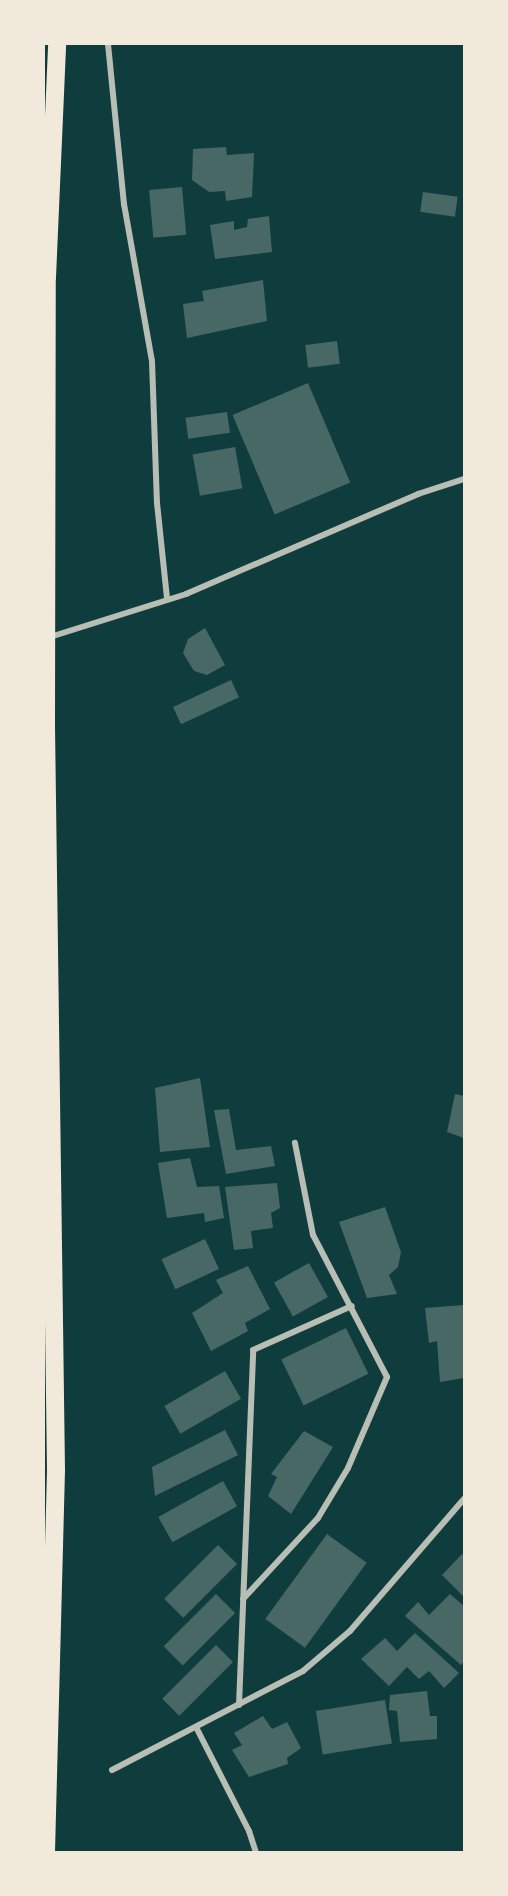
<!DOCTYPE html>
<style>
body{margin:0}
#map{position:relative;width:508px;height:1896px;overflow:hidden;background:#0f3d3e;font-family:"Playfair Display",serif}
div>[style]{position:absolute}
.building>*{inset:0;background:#486865;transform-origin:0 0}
.minor>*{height:6px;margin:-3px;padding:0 3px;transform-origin:3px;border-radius:3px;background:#b8beb3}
.motorway>*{height:18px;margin:-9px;padding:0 9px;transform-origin:9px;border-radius:9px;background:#f1e9da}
span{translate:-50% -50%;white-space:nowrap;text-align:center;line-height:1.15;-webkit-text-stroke:6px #f1e9da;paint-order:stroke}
.frame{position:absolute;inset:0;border:45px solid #f1e9da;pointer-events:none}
</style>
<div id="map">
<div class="building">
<i style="clip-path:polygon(226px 147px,227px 155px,254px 153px,252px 197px,226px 201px,225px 191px,209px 192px,192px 180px,193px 149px)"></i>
<i style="left:182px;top:187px;width:48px;height:33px;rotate:85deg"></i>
<i style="left:423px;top:192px;width:35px;height:20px;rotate:8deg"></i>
<i style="clip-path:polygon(269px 216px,272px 252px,215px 259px,210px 225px,234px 221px,234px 230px,247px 227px,248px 219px)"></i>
<i style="clip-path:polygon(263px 280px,267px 321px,187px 338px,183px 304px,204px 301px,202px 291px)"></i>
<i style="left:337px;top:341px;width:23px;height:32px;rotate:83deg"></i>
<i style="left:308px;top:383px;width:108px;height:82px;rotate:67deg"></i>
<i style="left:227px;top:412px;width:21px;height:42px;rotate:82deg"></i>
<i style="left:235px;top:447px;width:42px;height:43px;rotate:80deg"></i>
<i style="clip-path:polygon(205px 628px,225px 665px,207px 675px,194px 671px,183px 653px,188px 639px)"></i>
<i style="left:231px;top:680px;width:19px;height:64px;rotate:65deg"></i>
<i style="clip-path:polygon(200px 1078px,210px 1147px,160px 1152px,155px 1088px)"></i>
<i style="clip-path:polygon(455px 1094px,464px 1096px,464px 1138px,447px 1132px)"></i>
<i style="clip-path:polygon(229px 1109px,236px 1150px,271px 1146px,275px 1166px,226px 1174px,214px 1110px)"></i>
<i style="clip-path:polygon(190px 1158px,197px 1187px,219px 1186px,224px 1218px,205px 1222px,204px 1213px,167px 1218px,158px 1163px)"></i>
<i style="clip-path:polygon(277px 1183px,280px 1208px,271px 1213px,273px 1228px,251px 1231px,253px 1248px,234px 1250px,225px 1187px)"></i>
<i style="clip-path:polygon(385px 1207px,401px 1252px,398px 1267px,389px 1275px,397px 1294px,367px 1298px,339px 1222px)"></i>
<i style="left:205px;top:1239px;width:33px;height:48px;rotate:65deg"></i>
<i style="left:309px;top:1263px;width:39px;height:40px;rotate:61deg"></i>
<i style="clip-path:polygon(248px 1266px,270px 1309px,245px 1323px,248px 1331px,211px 1351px,192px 1313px,223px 1293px,216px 1280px)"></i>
<i style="clip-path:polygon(464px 1305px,464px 1378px,440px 1382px,437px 1341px,429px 1343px,425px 1308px)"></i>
<i style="left:346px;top:1328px;width:51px;height:72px;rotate:64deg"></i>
<i style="left:225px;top:1371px;width:32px;height:70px;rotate:60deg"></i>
<i style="clip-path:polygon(225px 1430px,238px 1455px,155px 1496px,152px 1467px)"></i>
<i style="clip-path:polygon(304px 1431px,333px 1447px,291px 1514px,268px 1496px,277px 1477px,271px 1474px)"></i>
<i style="left:223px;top:1481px;width:29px;height:74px;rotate:61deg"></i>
<i style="left:327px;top:1534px;width:49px;height:105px;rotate:36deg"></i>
<i style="left:218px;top:1545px;width:27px;height:76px;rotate:45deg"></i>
<i style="clip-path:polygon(462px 1554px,464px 1555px,464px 1597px,442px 1575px)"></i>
<i style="left:216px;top:1594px;width:27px;height:74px;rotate:45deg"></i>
<i style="clip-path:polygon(450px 1594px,464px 1606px,464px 1661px,461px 1665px,405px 1616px,418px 1602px,429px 1615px)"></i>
<i style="clip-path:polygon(415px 1633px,459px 1673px,444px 1688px,429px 1671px,419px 1679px,407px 1667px,389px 1686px,361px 1659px,385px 1638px,397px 1651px)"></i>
<i style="left:216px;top:1645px;width:24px;height:76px;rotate:45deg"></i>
<i style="clip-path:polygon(427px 1691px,430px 1716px,437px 1716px,437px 1739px,400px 1742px,397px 1711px,389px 1710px,390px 1695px)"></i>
<i style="left:385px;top:1700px;width:44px;height:70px;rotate:81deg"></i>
<i style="clip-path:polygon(263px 1716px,272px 1729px,287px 1722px,301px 1748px,287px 1758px,288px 1764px,249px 1777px,232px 1750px,242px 1745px,234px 1733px)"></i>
</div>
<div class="minor">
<i style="left:108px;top:44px;width:161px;rotate:84.3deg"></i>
<i style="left:124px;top:204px;width:159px;rotate:79.9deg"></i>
<i style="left:152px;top:361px;width:142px;rotate:88deg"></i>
<i style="left:157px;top:503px;width:96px;rotate:84deg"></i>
<i style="left:50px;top:637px;width:143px;rotate:-17.5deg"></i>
<i style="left:186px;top:594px;width:253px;rotate:-23.3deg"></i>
<i style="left:418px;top:494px;width:48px;rotate:-18.1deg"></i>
<i style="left:243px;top:1599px;width:110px;rotate:-47.2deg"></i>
<i style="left:318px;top:1518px;width:58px;rotate:-59deg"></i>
<i style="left:348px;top:1468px;width:99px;rotate:-66.8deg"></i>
<i style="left:387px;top:1377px;width:160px;rotate:-117.5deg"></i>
<i style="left:313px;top:1235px;width:94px;rotate:-101.1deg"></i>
<i style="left:239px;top:1705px;width:355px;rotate:-87.7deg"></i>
<i style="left:253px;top:1350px;width:108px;rotate:-24deg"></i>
<i style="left:196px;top:1727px;width:117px;rotate:63deg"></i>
<i style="left:249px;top:1831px;width:22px;rotate:72deg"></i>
<i style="left:112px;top:1770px;width:215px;rotate:-27.4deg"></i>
<i style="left:303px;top:1671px;width:62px;rotate:-40.4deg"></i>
<i style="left:350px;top:1631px;width:174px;rotate:-49.2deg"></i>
</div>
<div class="motorway">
<i style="left:46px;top:1852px;width:382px;rotate:-88.5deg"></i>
<i style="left:56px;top:1470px;width:744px;rotate:-90.77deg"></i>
<i style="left:46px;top:726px;width:449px;rotate:-89.9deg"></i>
<i style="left:47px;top:277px;width:233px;rotate:-87.5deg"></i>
</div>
<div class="frame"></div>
</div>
